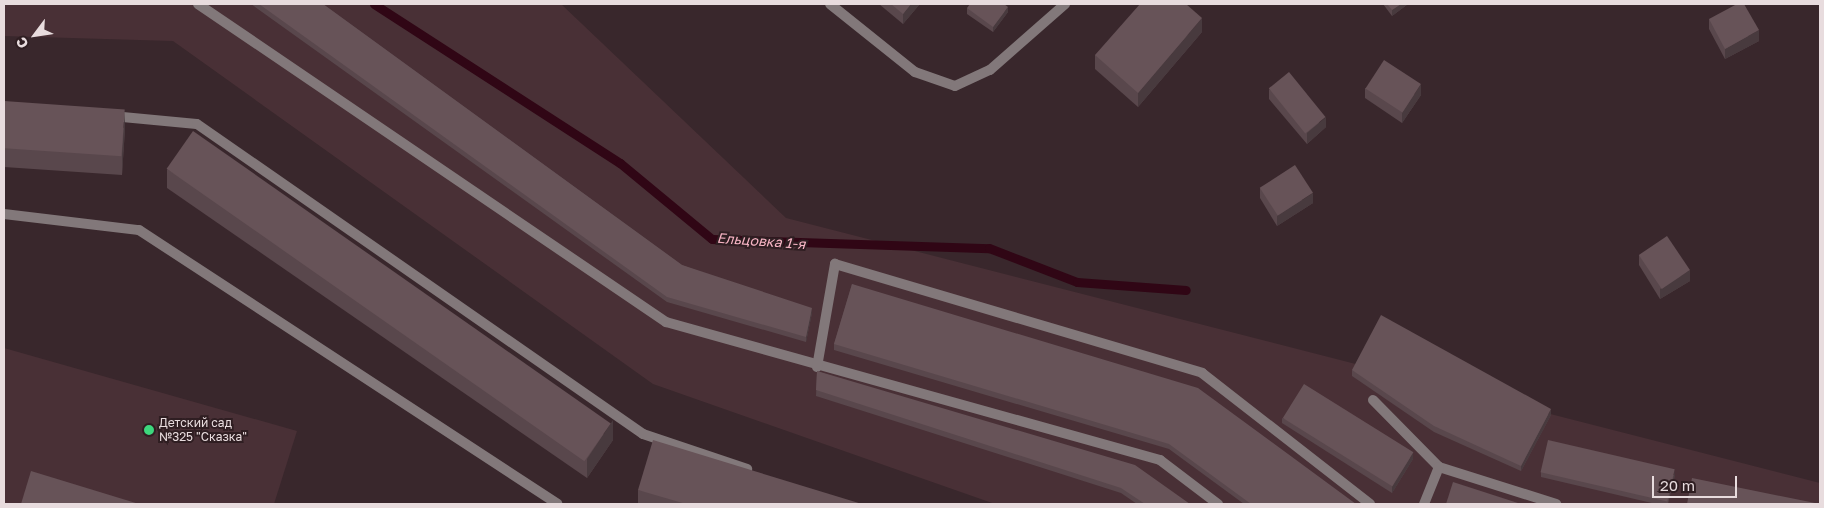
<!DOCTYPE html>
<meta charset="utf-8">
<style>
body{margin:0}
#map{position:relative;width:1824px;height:508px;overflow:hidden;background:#39272c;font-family:"Golos Text",sans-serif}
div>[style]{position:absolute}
.built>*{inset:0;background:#493036}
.stream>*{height:9px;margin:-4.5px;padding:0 4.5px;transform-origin:4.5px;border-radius:4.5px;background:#300615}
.service>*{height:10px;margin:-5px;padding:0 5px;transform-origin:5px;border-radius:5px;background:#82787a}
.minor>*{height:10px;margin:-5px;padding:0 5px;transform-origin:5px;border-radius:5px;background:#82787a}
.wall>*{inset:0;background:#59474c}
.shaded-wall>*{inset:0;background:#483a3e}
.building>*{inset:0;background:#675358;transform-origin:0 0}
.dots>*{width:14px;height:14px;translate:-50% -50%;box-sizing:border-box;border:2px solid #2f1e22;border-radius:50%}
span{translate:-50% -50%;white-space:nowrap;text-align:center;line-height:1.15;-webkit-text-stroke:4px #2f1e22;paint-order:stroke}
.poi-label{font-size:12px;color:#e8dcde}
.left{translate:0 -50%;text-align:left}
.water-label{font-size:14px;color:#f7b4c4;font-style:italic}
.frame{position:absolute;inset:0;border:5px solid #e8dcde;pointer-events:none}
.north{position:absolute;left:10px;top:10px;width:50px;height:50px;-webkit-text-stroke:4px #2f1e22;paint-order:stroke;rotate:239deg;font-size:14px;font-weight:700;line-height:20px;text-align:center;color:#e8dcde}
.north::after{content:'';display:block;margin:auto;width:18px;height:22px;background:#e8dcde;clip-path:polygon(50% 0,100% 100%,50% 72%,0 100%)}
.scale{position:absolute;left:1652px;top:476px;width:85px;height:22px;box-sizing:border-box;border:2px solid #e8dcde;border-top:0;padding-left:6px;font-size:15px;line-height:18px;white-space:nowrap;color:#e8dcde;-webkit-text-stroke:4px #2f1e22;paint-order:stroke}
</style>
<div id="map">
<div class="built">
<i style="clip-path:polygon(4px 4px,561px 4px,786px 218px,1820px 483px,1820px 504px,995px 504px,653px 384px,173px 41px,4px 36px)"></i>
<i style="clip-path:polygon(4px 348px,297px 431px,274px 504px,4px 504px)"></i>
</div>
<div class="stream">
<i style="left:374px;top:4px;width:293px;rotate:32.9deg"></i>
<i style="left:620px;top:163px;width:119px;rotate:39.6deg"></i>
<i style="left:712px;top:239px;width:277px;rotate:1.9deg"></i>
<i style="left:989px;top:248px;width:94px;rotate:21.1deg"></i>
<i style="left:1077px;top:282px;width:109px;rotate:4.2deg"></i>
</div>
<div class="service">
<i style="left:198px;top:4px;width:566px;rotate:34.2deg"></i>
<i style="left:666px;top:322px;width:513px;rotate:15.61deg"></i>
<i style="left:1160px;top:460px;width:73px;rotate:37.2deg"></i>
<i style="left:112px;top:116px;width:85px;rotate:5.4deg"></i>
<i style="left:197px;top:124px;width:543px;rotate:34.8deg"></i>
<i style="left:643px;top:434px;width:110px;rotate:18.6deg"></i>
<i style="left:4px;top:214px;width:136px;rotate:6.8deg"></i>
<i style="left:139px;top:230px;width:500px;rotate:33.2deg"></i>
<i style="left:817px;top:367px;width:105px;rotate:-80.1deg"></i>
<i style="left:835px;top:264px;width:383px;rotate:16.5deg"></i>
<i style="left:1202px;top:373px;width:213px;rotate:37.9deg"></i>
<i style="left:1373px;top:400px;width:94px;rotate:45.4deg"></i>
<i style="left:1439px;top:467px;width:123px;rotate:17.5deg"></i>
<i style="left:1424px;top:504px;width:40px;rotate:-68deg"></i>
</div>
<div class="minor">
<i style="left:830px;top:4px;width:109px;rotate:38.7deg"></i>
<i style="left:915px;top:72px;width:42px;rotate:19.3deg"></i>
<i style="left:955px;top:86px;width:38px;rotate:-25deg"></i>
<i style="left:990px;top:70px;width:100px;rotate:-41.3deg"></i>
</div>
<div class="wall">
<i style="clip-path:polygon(251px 4px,323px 4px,682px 265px,812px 313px,806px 342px,667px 302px)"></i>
<i style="clip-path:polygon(879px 4px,919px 4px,919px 5px,903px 24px)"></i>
<i style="clip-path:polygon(1383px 4px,1408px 4px,1392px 16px)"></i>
<i style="clip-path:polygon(967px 8px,1008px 12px,993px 32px,967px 14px)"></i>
<i style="clip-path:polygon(1709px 19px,1759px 41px,1725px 59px,1709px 29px)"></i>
<i style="clip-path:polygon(1202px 32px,1138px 107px,1095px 69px,1095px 55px)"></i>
<i style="clip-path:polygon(1365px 88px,1421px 95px,1402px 123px,1365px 98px)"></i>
<i style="clip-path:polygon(1269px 89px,1326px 127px,1307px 144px,1269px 99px)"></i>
<i style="clip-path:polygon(4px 101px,125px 128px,122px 175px,4px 167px)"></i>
<i style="clip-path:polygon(167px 169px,613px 440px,587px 478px,167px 188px)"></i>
<i style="clip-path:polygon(1260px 188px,1313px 203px,1277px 226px,1260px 198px)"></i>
<i style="clip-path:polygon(1639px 255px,1690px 281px,1660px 299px,1639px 265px)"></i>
<i style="clip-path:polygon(852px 284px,1356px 504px,1244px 504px,1169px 449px,834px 350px,834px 344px)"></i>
<i style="clip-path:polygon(1352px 370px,1551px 415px,1521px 471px,1434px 432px,1352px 376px)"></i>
<i style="clip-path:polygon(817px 371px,1190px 504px,1137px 504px,1121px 493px,816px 396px)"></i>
<i style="clip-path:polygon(1282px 418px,1413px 459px,1392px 493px,1282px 423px)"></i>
<i style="clip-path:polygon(1541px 472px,1675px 475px,1668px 504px,1656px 504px,1541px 477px)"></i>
<i style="clip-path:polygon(638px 490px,862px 504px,638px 504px)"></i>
</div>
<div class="shaded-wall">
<i style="clip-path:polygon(911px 4px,919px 4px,919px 5px,903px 24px,903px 14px)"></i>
<i style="clip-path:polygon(1401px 4px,1408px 4px,1392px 16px,1392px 10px)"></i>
<i style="clip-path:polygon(1008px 7px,1008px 12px,993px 32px,993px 27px)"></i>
<i style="clip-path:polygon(1202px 18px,1202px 32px,1138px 107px,1138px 93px)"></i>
<i style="clip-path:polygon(1759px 30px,1759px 41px,1725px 59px,1725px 49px)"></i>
<i style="clip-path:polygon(1421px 84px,1421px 95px,1402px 123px,1402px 113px)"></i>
<i style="clip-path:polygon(125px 109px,125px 128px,122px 175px,122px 155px)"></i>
<i style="clip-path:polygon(1326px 117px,1326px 127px,1307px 144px,1307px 133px)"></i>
<i style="clip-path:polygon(1313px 193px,1313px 203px,1277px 226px,1277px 216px)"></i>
<i style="clip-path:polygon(1690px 270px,1690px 281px,1660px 299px,1660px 289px)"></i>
<i style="clip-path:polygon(812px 308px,812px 313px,806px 342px,806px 337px)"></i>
<i style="clip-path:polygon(1551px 409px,1551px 415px,1521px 471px,1521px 466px)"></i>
<i style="clip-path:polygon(613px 420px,613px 440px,587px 478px,587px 459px)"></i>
<i style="clip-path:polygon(1413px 453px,1413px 459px,1392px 493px,1392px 487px)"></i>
<i style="clip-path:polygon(1675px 470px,1675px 475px,1668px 504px)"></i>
</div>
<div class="building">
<i style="clip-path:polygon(259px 4px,323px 4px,682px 265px,812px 308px,806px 337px,667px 297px)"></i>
<i style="clip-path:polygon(891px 4px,911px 4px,903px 14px)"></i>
<i style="clip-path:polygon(970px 4px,1004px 4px,1008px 7px,993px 27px,967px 8px)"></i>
<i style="clip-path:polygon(1140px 4px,1186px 4px,1202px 18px,1138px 93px,1095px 55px)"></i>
<i style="clip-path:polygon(1387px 4px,1401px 4px,1392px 10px)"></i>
<i style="clip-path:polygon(1737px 4px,1744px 4px,1759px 30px,1725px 49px,1709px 19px)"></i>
<i style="left:1384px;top:60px;width:44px;height:34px;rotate:33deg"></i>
<i style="left:1289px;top:72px;width:58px;height:26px;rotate:51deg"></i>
<i style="left:4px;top:101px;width:121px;height:47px;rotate:4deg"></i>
<i style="left:193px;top:131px;width:510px;height:46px;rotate:35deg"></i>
<i style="left:1295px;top:165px;width:33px;height:42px;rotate:57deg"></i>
<i style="left:1667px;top:236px;width:41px;height:34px;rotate:56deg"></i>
<i style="clip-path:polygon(852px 284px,1198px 388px,1356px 504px,1251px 504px,1169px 444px,834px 344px)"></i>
<i style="clip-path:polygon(1381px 315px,1551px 409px,1521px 466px,1434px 426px,1352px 370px)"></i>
<i style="clip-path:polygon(817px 371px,1135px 465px,1190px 504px,1145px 504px,1121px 488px,816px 390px)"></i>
<i style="left:1304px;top:384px;width:129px;height:40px;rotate:32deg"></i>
<i style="clip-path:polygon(653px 440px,862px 504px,686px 504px,638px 490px)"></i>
<i style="left:1548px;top:440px;width:130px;height:33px;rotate:13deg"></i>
<i style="clip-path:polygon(31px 471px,139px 504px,21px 504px)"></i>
<i style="clip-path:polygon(1692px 478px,1820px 504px,1687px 504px)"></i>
<i style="clip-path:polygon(1453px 482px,1521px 504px,1446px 504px)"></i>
</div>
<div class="dots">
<i style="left:149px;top:430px;background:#3dd77d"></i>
</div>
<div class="poi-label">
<span class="left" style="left:159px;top:430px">Детский сад<br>№325 "Сказка"</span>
</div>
<div class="water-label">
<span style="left:761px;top:241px;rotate:4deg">Ельцовка 1-я</span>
</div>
<div class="frame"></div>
<div class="north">С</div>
<div class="scale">20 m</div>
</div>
